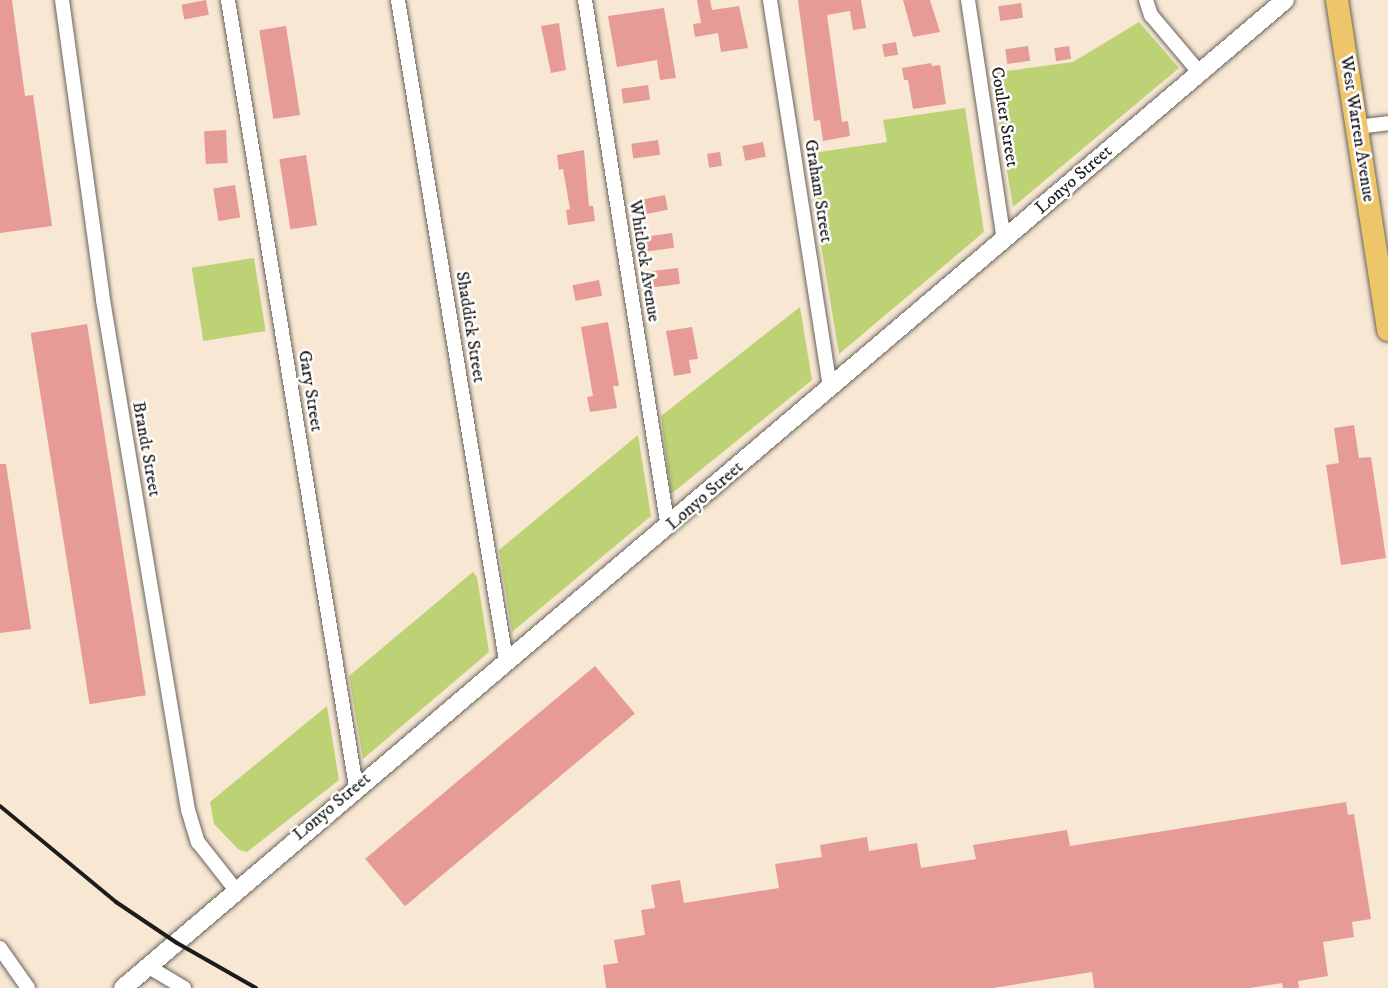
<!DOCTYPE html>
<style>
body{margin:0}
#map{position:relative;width:1388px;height:988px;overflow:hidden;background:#f7e7d3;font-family:"IM FELL DW Pica",serif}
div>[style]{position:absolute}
.green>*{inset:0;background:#bdd175;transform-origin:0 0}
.building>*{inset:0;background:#e79b97;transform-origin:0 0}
.roads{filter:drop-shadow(0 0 2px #69635c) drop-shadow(0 0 2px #69635c)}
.minor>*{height:14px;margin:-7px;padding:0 7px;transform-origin:7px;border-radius:7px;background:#fff}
.tertiary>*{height:18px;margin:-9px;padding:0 9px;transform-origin:9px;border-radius:9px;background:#fff}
.primary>*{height:22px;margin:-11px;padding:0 11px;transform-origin:11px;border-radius:11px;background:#eec569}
.rail>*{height:4px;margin:-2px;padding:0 2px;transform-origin:2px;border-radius:2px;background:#1c1c1c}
span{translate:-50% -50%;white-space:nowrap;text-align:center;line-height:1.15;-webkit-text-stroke:5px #fff;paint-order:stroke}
.street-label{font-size:18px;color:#1c1c1c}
</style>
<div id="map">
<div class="green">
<i style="clip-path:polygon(1139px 22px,1179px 68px,1013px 207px,991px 73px,1073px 62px)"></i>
<i style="clip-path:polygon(965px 108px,984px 232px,839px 354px,806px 154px,887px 142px,883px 120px)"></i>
<i style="left:254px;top:258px;width:74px;height:63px;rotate:81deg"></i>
<i style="clip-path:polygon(800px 307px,812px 380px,671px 494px,661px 416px)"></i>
<i style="clip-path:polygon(638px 435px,651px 516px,512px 632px,499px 550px)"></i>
<i style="clip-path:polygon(473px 572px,477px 577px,489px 652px,363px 759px,349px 676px)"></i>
<i style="clip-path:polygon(327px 706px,339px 780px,247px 852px,239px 850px,214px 824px,210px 802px)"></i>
</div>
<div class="building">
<i style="clip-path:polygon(0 0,12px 0,25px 96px,33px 95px,52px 226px,0 233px)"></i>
<i style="left:206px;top:0;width:15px;height:25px;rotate:79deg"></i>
<i style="clip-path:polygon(697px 0,710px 0,712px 10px,739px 6px,748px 48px,721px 52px,718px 33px,695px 37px,693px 24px,701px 23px)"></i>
<i style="clip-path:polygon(798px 0,861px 0,866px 28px,853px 30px,850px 11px,827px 15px,842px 122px,848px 121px,850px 136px,823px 141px,820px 120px,814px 121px)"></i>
<i style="clip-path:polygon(903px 0,930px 0,940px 32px,913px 37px)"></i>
<i style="left:1021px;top:3px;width:15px;height:23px;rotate:82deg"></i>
<i style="clip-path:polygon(664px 8px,676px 78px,660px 80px,657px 60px,617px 67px,608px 16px)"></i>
<i style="clip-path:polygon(559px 23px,566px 70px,551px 73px,541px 26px)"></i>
<i style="left:286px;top:26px;width:90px;height:27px;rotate:81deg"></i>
<i style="left:896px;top:42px;width:13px;height:14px;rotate:81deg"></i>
<i style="left:1028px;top:46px;width:15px;height:23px;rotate:82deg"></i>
<i style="left:1069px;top:46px;width:13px;height:15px;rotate:81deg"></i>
<i style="clip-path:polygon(931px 63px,932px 66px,940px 65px,946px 104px,913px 109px,908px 80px,904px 80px,902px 68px)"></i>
<i style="left:648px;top:85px;width:15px;height:27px;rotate:82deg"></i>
<i style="left:226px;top:130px;width:33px;height:22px;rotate:87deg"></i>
<i style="left:658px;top:140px;width:15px;height:27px;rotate:82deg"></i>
<i style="left:763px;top:142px;width:15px;height:21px;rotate:79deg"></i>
<i style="clip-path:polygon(584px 150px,589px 206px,593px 206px,595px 221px,568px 225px,566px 210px,570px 209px,563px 169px,559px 170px,557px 155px)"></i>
<i style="left:720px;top:152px;width:14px;height:13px;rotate:82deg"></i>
<i style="left:306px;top:155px;width:71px;height:27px;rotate:81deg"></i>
<i style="left:235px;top:185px;width:33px;height:22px;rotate:81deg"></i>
<i style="left:665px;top:195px;width:15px;height:27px;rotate:79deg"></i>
<i style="left:672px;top:233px;width:15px;height:27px;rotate:82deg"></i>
<i style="left:678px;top:268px;width:16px;height:27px;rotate:83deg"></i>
<i style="left:599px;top:280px;width:16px;height:27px;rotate:79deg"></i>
<i style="clip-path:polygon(608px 322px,619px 386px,613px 386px,617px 408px,590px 412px,587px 397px,593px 396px,581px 327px)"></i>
<i style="left:87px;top:324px;width:376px;height:57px;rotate:81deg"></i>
<i style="clip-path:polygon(692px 327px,698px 359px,689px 360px,691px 373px,674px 376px,666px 331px)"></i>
<i style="clip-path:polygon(1354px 425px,1359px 458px,1371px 457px,1386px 558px,1341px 565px,1326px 465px,1339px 463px,1334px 428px)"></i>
<i style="clip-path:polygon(0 464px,6px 464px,31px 629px,0 633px)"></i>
<i style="left:595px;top:666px;width:62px;height:300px;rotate:50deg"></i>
<i style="clip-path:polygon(1346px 802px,1348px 815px,1354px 814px,1371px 919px,1352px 922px,1354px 937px,1323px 942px,1328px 976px,1298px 981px,1299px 988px,1283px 988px,1282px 983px,1250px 988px,1094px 988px,1092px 972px,993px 988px,606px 988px,603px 965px,618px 963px,614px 940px,645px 935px,641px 910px,655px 908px,651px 885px,680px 880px,684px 903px,779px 888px,775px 864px,822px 857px,820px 845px,867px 837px,869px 851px,917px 843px,921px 868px,976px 859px,973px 845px,1067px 830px,1070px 846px)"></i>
</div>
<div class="roads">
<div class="minor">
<i style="left:62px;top:0;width:303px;rotate:82.2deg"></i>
<i style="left:103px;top:300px;width:517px;rotate:80.54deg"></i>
<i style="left:188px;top:810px;width:34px;rotate:73deg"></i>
<i style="left:198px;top:842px;width:60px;rotate:51.8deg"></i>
<i style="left:228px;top:0;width:797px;rotate:80.76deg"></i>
<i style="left:398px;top:0;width:669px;rotate:80.71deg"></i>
<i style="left:585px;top:0;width:534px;rotate:81.07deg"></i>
<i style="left:770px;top:0;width:392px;rotate:81.2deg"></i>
<i style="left:968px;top:0;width:243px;rotate:81.5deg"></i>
<i style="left:1146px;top:0;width:16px;rotate:72deg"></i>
<i style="left:1151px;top:15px;width:75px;rotate:49.9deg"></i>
<i style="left:1357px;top:127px;width:31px;rotate:-7deg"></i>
<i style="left:0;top:948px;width:49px;rotate:55deg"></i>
<i style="left:149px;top:967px;width:41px;rotate:31deg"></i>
</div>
<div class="tertiary">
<i style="left:123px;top:988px;width:1525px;rotate:-40.37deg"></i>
</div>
<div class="primary">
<i style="left:1337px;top:0;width:334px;rotate:81.2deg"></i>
</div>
</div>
<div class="rail">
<i style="left:0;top:806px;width:151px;rotate:39.6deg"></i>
<i style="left:116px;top:902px;width:73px;rotate:33.9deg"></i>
<i style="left:177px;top:943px;width:91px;rotate:29.7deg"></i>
</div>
<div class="street-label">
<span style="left:1004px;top:117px;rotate:81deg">Coulter Street</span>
<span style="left:1357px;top:129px;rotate:81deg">West Warren Avenue</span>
<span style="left:1074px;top:180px;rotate:-41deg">Lonyo Street</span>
<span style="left:818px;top:191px;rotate:81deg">Graham Street</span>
<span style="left:644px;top:261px;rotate:81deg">Whitlock Avenue</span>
<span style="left:470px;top:327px;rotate:81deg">Shaddick Street</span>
<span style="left:310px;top:391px;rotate:81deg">Gary Street</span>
<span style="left:146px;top:449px;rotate:80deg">Brandt Street</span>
<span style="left:705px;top:496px;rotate:-41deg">Lonyo Street</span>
<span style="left:332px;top:807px;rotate:-40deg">Lonyo Street</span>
</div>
</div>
